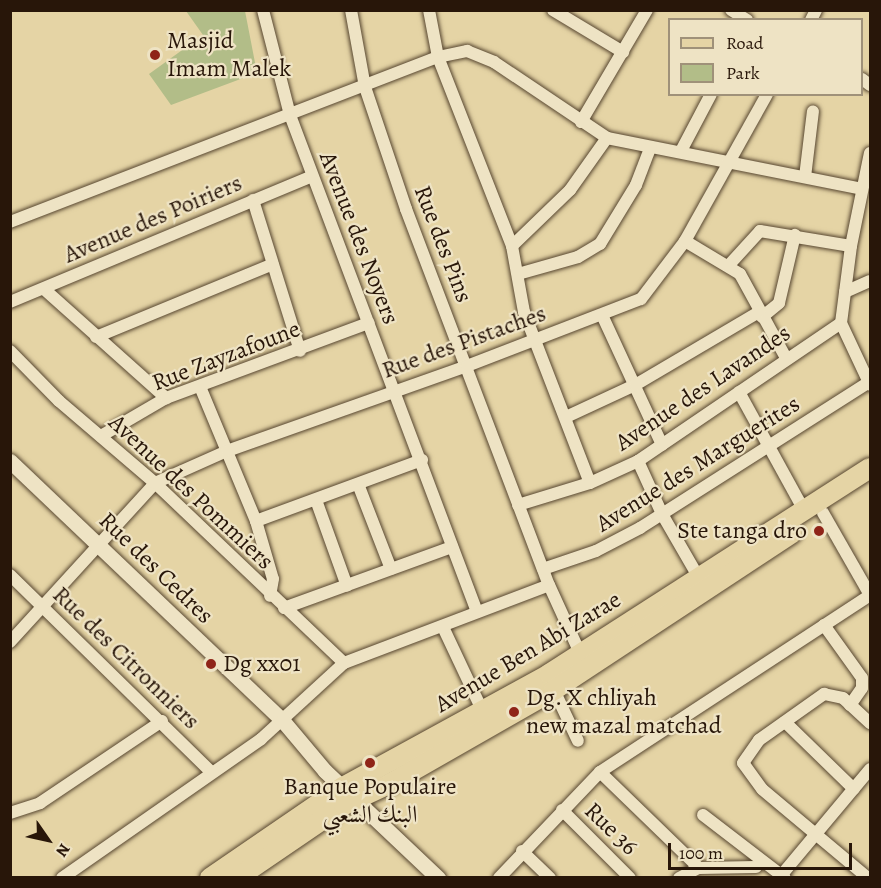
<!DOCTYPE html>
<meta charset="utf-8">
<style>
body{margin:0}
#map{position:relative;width:881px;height:888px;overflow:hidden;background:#e5d4a5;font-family:Alegreya,Amiri,serif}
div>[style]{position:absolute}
.green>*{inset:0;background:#b2bd88}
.roads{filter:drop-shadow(0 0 2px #574630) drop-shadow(0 0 2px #574630)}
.minor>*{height:12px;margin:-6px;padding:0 6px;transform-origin:6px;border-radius:6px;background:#eee3c4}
.tertiary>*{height:15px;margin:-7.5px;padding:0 7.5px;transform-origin:7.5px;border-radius:7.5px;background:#eee3c4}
.primary>*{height:20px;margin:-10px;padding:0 10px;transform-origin:10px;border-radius:10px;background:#e5d4a5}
.dots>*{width:16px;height:16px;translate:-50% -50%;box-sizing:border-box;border:3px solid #eee3c4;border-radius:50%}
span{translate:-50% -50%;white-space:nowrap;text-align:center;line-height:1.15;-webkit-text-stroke:4.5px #eee3c4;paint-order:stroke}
.poi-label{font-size:24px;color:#281609}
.left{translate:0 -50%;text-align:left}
.right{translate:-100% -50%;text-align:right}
.street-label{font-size:24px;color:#281609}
.frame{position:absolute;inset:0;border:12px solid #281609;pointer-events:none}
.legend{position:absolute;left:668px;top:18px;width:195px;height:78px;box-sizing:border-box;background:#eee3c4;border:2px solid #9f9179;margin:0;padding:8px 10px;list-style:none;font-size:18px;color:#281609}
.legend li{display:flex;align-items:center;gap:12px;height:30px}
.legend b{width:30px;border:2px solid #9f9179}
.north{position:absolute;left:18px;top:810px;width:60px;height:60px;-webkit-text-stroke:4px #eee3c4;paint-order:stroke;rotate:124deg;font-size:16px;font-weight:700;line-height:24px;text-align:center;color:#281609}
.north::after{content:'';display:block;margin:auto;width:21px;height:27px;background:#281609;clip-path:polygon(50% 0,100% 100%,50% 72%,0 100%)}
.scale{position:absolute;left:668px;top:843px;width:184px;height:27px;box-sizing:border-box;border:3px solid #281609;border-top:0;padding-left:8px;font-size:18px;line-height:21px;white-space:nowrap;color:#281609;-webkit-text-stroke:4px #eee3c4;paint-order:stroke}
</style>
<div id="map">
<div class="green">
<i style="clip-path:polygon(186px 11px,245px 11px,257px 73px,171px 105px,149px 74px,203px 35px)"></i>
</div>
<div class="roads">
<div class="minor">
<i style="left:263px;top:10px;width:108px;rotate:75.6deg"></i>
<i style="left:290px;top:115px;width:531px;rotate:69.38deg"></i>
<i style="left:351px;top:10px;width:78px;rotate:79.7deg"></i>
<i style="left:365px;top:87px;width:129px;rotate:71.4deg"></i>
<i style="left:406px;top:209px;width:402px;rotate:69.2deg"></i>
<i style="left:549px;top:585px;width:75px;rotate:65.5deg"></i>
<i style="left:429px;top:10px;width:48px;rotate:79.2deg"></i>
<i style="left:438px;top:57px;width:203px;rotate:68.6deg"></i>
<i style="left:512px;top:246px;width:67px;rotate:79.7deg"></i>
<i style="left:524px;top:312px;width:183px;rotate:68.9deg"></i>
<i style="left:553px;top:10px;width:82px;rotate:31deg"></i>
<i style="left:731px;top:10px;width:19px;rotate:32deg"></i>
<i style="left:811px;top:20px;width:11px;rotate:-63deg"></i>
<i style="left:862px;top:79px;width:10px;rotate:37deg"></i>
<i style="left:581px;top:122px;width:130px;rotate:-59.5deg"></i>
<i style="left:681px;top:151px;width:64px;rotate:-62.2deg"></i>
<i style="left:805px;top:177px;width:66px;rotate:-83.1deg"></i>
<i style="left:253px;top:200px;width:158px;rotate:72.7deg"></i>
<i style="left:10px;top:222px;width:459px;rotate:-21.1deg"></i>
<i style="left:438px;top:57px;width:30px;rotate:-12deg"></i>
<i style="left:467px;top:51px;width:29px;rotate:22deg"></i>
<i style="left:494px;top:62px;width:136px;rotate:33.9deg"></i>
<i style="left:607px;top:138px;width:260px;rotate:11.3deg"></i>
<i style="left:685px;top:241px;width:64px;rotate:31deg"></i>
<i style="left:740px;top:274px;width:96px;rotate:61.3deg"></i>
<i style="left:512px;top:246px;width:81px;rotate:-44deg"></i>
<i style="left:570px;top:190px;width:64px;rotate:-54.6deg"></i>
<i style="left:729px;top:265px;width:46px;rotate:-47.6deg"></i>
<i style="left:760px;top:231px;width:92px;rotate:9.4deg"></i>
<i style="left:518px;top:274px;width:62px;rotate:-15.8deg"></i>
<i style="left:578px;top:257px;width:26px;rotate:-31deg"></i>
<i style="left:600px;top:244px;width:69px;rotate:-58.6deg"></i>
<i style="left:636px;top:185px;width:40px;rotate:-69deg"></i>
<i style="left:44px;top:289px;width:164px;rotate:41.8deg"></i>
<i style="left:845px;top:292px;width:27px;rotate:-24deg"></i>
<i style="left:10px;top:302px;width:327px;rotate:-22.6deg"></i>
<i style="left:602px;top:315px;width:143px;rotate:65.2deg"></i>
<i style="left:762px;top:317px;width:22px;rotate:-39deg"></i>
<i style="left:779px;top:303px;width:70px;rotate:-76.8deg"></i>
<i style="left:841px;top:323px;width:78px;rotate:-82.6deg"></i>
<i style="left:851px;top:246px;width:95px;rotate:-78.5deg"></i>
<i style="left:841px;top:323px;width:68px;rotate:64.9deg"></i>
<i style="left:96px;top:337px;width:191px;rotate:-22.4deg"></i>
<i style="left:10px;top:351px;width:70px;rotate:45.6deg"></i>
<i style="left:59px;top:401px;width:126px;rotate:40.5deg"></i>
<i style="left:155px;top:483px;width:261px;rotate:43.6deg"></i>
<i style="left:201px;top:389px;width:143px;rotate:67.4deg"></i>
<i style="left:256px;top:521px;width:60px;rotate:73.7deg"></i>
<i style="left:273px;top:579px;width:17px;rotate:100deg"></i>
<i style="left:739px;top:392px;width:135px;rotate:61.2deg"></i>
<i style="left:566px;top:417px;width:76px;rotate:-24.9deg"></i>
<i style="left:635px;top:385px;width:144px;rotate:-30.5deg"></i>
<i style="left:101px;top:436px;width:75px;rotate:-30.3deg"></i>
<i style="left:166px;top:398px;width:216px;rotate:-20.3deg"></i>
<i style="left:638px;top:461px;width:58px;rotate:65.6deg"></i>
<i style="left:662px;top:514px;width:74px;rotate:60deg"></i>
<i style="left:358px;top:484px;width:91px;rotate:68.8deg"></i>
<i style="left:316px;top:500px;width:91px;rotate:70.2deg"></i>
<i style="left:518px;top:505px;width:75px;rotate:-17deg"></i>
<i style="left:590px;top:483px;width:53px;rotate:-24.6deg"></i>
<i style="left:638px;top:461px;width:245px;rotate:-34.2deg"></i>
<i style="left:256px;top:521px;width:177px;rotate:-20.2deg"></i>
<i style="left:543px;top:569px;width:56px;rotate:-18.8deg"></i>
<i style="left:596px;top:551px;width:50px;rotate:-27.6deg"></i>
<i style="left:640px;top:528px;width:272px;rotate:-32.5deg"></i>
<i style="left:10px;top:575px;width:281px;rotate:44.4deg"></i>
<i style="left:284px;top:608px;width:179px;rotate:-20deg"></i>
<i style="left:824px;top:625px;width:65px;rotate:54.4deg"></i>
<i style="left:862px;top:678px;width:10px;rotate:90deg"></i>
<i style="left:862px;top:688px;width:21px;rotate:125deg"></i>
<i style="left:443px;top:627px;width:94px;rotate:64.8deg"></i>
<i style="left:10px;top:642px;width:215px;rotate:-47.6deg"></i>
<i style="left:155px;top:483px;width:79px;rotate:-24deg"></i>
<i style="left:227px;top:451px;width:255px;rotate:-19.5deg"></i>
<i style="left:467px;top:366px;width:186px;rotate:-21.1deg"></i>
<i style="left:641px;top:299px;width:73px;rotate:-52.8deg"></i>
<i style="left:685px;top:241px;width:168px;rotate:-60.8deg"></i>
<i style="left:554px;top:690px;width:56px;rotate:64.8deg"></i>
<i style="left:785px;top:722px;width:96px;rotate:44.2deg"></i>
<i style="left:600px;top:772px;width:138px;rotate:44.1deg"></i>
<i style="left:562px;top:810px;width:96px;rotate:45deg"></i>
<i style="left:10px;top:813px;width:32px;rotate:-18deg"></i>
<i style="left:40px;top:803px;width:147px;rotate:-33.9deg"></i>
<i style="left:703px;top:815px;width:103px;rotate:37.5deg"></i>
<i style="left:522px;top:851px;width:39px;rotate:44deg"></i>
<i style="left:62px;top:878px;width:243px;rotate:-34.9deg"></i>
<i style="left:261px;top:739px;width:113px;rotate:-42.5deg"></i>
<i style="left:344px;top:663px;width:219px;rotate:-20.8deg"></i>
<i style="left:499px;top:878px;width:146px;rotate:-46.4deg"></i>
<i style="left:600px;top:772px;width:323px;rotate:-33.2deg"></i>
<i style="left:870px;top:595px;width:95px;rotate:-119.8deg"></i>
<i style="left:679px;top:878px;width:22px;rotate:-27deg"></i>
<i style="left:699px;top:868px;width:57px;rotate:-1deg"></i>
<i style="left:779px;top:878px;width:142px;rotate:-50.1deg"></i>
<i style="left:868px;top:878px;width:138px;rotate:-140deg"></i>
<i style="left:762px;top:789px;width:32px;rotate:-126deg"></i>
<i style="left:743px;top:763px;width:28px;rotate:-55deg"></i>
<i style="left:759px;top:740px;width:80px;rotate:-35.3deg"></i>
<i style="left:824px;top:694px;width:19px;rotate:12deg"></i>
<i style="left:843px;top:698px;width:37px;rotate:43deg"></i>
</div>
<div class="tertiary">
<i style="left:10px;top:461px;width:377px;rotate:43.6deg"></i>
<i style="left:283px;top:721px;width:65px;rotate:50deg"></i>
<i style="left:325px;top:771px;width:156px;rotate:43.4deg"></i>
</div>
<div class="primary">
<i style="left:210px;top:878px;width:161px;rotate:-34.4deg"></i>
<i style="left:343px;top:787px;width:235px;rotate:-28.7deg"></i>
<i style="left:549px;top:674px;width:381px;rotate:-32.7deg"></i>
<i style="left:237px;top:878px;width:130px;rotate:-34.3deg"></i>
<i style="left:344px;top:805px;width:52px;rotate:-25.1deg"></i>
<i style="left:391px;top:783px;width:188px;rotate:-29.7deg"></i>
<i style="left:554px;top:690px;width:285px;rotate:-33.4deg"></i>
</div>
</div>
<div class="dots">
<i style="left:155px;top:55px;background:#8f2418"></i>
<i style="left:819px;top:531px;background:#8f2418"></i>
<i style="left:211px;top:664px;background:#8f2418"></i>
<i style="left:514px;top:712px;background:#8f2418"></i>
<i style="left:370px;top:763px;background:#8f2418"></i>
</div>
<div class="poi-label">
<span class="left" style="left:167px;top:55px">Masjid<br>Imam Malek</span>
<span class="right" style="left:807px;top:531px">Ste tanga dro</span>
<span class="left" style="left:223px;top:664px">Dg xx01</span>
<span class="left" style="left:526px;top:712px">Dg. X chliyah<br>new mazal matchad</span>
<span style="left:370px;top:801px">Banque Populaire<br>البنك الشعبي</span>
</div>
<div class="street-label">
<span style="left:153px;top:219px;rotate:-23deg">Avenue des Poiriers</span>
<span style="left:359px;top:238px;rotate:69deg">Avenue des Noyers</span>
<span style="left:443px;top:244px;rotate:69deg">Rue des Pins</span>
<span style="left:464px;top:342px;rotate:-20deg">Rue des Pistaches</span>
<span style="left:226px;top:356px;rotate:-21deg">Rue Zayzafoune</span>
<span style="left:703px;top:388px;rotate:-34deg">Avenue des Lavandes</span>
<span style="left:698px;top:464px;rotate:-32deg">Avenue des Marguerites</span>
<span style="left:191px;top:492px;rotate:43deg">Avenue des Pommiers</span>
<span style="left:156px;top:568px;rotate:44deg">Rue des Cedres</span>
<span style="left:528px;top:652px;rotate:-31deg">Avenue Ben Abi Zarae</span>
<span style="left:126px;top:658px;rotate:44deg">Rue des Citronniers</span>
<span style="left:611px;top:829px;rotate:44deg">Rue 36</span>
</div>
<div class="frame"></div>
<ul class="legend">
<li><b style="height:8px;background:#e5d4a5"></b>Road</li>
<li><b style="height:16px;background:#b2bd88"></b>Park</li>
</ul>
<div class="north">N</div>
<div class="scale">100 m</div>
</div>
